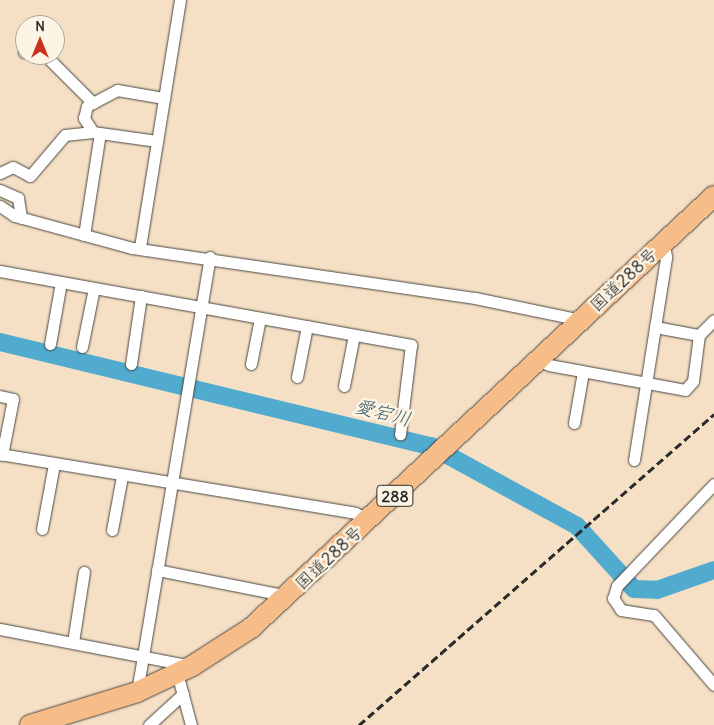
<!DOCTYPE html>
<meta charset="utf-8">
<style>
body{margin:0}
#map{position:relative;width:714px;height:725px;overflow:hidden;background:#f5e0c5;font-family:Delius,"Klee One",sans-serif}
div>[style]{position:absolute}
.river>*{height:18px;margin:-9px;padding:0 9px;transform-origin:9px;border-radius:9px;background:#51abcf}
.roads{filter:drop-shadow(0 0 1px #494642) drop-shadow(0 0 1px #494642)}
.street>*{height:11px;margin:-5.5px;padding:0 5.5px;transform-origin:5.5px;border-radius:5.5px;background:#fff}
.highway>*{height:20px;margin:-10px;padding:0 10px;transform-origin:10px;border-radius:10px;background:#f7bd88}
.rail>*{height:3px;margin-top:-1.5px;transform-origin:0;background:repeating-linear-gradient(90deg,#2b2b2b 0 8px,transparent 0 12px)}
span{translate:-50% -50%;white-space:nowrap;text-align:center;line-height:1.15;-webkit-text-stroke:5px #fcf5e5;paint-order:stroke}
.shield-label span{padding:1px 4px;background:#fcf5e5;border:1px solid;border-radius:4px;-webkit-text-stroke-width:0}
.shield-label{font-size:16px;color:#2b2b2b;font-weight:700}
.street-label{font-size:18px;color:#2b2b2b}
.water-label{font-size:19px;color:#385864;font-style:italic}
.north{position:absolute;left:15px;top:15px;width:50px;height:50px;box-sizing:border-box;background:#fcf5e5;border:1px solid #a8a49b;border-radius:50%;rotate:0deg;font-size:14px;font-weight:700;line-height:20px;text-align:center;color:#2b2b2b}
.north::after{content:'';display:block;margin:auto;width:18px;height:22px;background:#c8321e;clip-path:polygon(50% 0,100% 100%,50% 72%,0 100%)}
</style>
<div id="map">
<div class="river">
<i style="left:0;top:342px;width:443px;rotate:13.6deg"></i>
<i style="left:431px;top:446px;width:166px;rotate:28.7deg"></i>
<i style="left:577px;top:526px;width:85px;rotate:47.9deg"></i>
<i style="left:634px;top:589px;width:23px;rotate:2deg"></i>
<i style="left:657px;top:590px;width:60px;rotate:-19.3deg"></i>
</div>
<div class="roads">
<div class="street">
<i style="left:24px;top:52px;width:1px;rotate:-45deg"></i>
<i style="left:45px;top:55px;width:68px;rotate:45deg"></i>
<i style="left:157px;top:141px;width:65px;rotate:-172deg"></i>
<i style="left:93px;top:132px;width:17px;rotate:-123deg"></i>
<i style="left:84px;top:118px;width:12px;rotate:-76deg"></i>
<i style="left:87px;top:106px;width:34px;rotate:-28deg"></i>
<i style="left:117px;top:90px;width:48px;rotate:9.7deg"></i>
<i style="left:0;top:173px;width:14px;rotate:-25deg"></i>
<i style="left:13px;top:167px;width:19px;rotate:28deg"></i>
<i style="left:30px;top:176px;width:54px;rotate:-49.5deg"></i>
<i style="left:65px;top:135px;width:28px;rotate:-6deg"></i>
<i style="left:0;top:190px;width:20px;rotate:24deg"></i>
<i style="left:18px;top:198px;width:20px;rotate:81deg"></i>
<i style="left:0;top:206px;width:18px;rotate:34deg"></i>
<i style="left:15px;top:216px;width:121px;rotate:15.3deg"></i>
<i style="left:132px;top:248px;width:347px;rotate:8.3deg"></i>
<i style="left:475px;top:298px;width:108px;rotate:11.7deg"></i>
<i style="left:84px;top:235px;width:103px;rotate:-81.1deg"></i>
<i style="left:140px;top:247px;width:250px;rotate:-80.8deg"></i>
<i style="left:0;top:271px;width:418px;rotate:10.2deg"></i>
<i style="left:411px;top:345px;width:90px;rotate:97deg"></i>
<i style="left:655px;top:327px;width:45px;rotate:10.3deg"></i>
<i style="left:699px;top:335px;width:21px;rotate:-45deg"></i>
<i style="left:50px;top:344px;width:63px;rotate:-79.9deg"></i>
<i style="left:82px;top:347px;width:60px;rotate:-78.5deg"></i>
<i style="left:538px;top:360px;width:12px;rotate:24deg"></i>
<i style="left:549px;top:365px;width:138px;rotate:10.4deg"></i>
<i style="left:685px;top:390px;width:12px;rotate:-48deg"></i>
<i style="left:693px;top:381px;width:46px;rotate:-82.6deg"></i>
<i style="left:131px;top:364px;width:69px;rotate:-81.6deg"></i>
<i style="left:251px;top:364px;width:47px;rotate:-78.9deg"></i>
<i style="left:297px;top:377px;width:52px;rotate:-78.9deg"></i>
<i style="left:344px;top:386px;width:52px;rotate:-78.9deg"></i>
<i style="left:0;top:396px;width:13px;rotate:13deg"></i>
<i style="left:13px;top:399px;width:57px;rotate:101.1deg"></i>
<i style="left:574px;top:423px;width:52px;rotate:-80deg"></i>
<i style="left:0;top:454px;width:360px;rotate:9.4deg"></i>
<i style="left:355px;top:513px;width:15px;rotate:23deg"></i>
<i style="left:634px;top:460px;width:206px;rotate:-81deg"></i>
<i style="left:666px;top:257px;width:14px;rotate:-98deg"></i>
<i style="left:714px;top:484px;width:141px;rotate:133.6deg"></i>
<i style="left:617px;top:586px;width:13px;rotate:108deg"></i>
<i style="left:613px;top:598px;width:14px;rotate:56deg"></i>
<i style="left:621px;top:610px;width:33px;rotate:9deg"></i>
<i style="left:654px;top:615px;width:92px;rotate:49.4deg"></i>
<i style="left:42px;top:529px;width:66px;rotate:-79.5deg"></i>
<i style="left:112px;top:530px;width:55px;rotate:-79.5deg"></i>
<i style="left:157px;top:570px;width:134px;rotate:11.2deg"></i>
<i style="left:0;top:629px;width:196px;rotate:10.9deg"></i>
<i style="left:73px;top:642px;width:71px;rotate:-81.1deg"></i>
<i style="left:177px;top:673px;width:54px;rotate:74.9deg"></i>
<i style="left:137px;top:692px;width:441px;rotate:-80.5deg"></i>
<i style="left:149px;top:725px;width:46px;rotate:-42.4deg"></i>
</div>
<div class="highway">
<i style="left:30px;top:725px;width:112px;rotate:-17.1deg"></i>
<i style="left:137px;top:692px;width:61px;rotate:-25.3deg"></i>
<i style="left:192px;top:666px;width:70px;rotate:-32.8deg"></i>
<i style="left:251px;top:628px;width:633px;rotate:-43.02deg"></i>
</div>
</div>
<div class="rail">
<i style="left:359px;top:725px;width:472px;rotate:-41.2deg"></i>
</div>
<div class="shield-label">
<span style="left:395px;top:496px">288</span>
</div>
<div class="street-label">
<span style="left:624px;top:280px;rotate:-43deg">国道288号</span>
<span style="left:329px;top:558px;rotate:-43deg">国道288号</span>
</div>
<div class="water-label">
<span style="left:383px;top:413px;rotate:14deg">愛宕川</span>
</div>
<div class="north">N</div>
</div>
